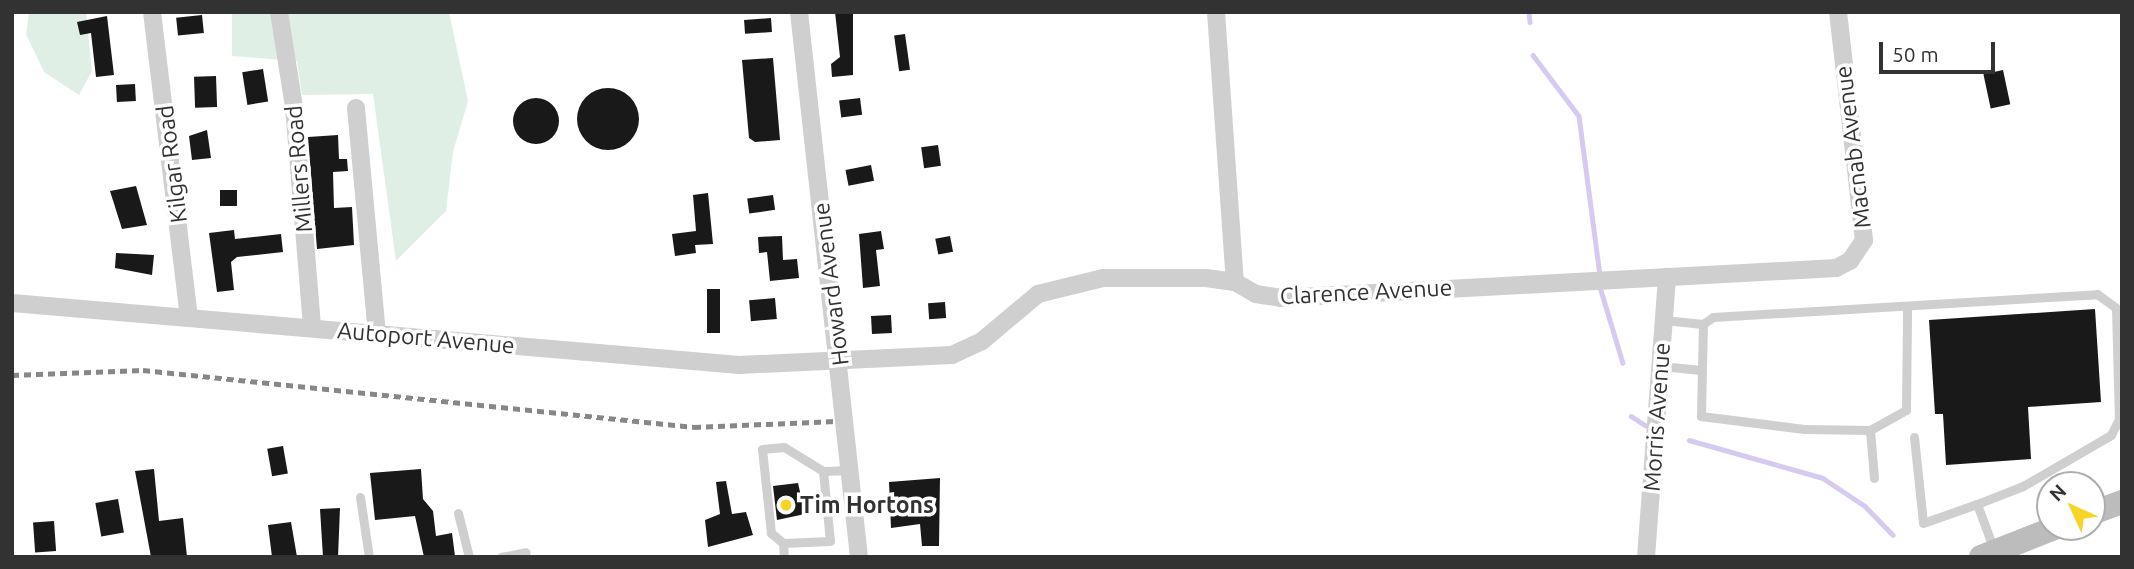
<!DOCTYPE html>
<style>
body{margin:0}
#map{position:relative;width:2134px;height:569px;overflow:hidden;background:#fff;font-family:Ubuntu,sans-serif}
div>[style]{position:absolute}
.green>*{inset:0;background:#dfefe5}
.stream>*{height:4.5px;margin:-2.25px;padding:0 2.25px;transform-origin:2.25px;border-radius:2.25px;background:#d6caf0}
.building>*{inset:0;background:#191919;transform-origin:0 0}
.round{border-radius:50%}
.lane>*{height:9px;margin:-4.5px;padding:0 4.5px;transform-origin:4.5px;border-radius:4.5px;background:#cfcfcf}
.street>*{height:18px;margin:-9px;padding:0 9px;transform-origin:9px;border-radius:9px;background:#cfcfcf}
.secondary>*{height:24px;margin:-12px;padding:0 12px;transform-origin:12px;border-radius:12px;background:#bcbcbc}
.rail>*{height:4.5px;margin-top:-2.25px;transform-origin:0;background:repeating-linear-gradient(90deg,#878787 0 7px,transparent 0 12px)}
.dots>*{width:19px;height:19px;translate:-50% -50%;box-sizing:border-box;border:4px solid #fff;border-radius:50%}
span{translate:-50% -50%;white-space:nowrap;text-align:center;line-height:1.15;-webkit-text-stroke:7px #fff;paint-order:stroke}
.street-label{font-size:23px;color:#323232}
.poi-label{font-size:23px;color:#323232;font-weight:700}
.left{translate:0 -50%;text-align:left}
.frame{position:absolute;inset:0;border:14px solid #323232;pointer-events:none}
.north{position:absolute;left:2036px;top:471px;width:70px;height:70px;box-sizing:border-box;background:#fff;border:2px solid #adadad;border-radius:50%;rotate:315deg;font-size:19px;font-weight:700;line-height:28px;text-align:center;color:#323232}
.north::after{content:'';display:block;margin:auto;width:24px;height:32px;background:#f6d526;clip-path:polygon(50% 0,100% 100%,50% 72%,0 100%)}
.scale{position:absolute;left:1879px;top:42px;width:116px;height:32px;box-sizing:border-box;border:4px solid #323232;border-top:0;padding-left:9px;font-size:21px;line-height:24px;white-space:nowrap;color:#323232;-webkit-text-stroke:5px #fff;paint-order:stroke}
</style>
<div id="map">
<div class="green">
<i style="clip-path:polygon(29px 12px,86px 12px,92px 71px,79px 95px,44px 72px,26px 34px)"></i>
<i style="clip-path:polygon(232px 12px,449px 12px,468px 101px,453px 152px,446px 211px,396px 261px,373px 94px,302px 95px,297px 61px,232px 56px)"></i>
</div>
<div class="stream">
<i style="left:1529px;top:12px;width:10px;rotate:84deg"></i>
<i style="left:1533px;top:55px;width:76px;rotate:53deg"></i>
<i style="left:1579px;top:116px;width:160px;rotate:82.5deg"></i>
<i style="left:1600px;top:287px;width:79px;rotate:73.2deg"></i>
<i style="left:1631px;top:416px;width:17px;rotate:33deg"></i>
<i style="left:1689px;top:440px;width:139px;rotate:15.8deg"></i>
<i style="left:1823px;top:478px;width:50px;rotate:33.7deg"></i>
<i style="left:1865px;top:506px;width:40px;rotate:46deg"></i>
</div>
<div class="building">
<i style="clip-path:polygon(835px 12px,853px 12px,853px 75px,832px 77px,831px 64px,840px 57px)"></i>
<i style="left:202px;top:15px;width:18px;height:26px;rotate:84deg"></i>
<i style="clip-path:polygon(107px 16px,114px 75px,96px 77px,91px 33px,80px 35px,77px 22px)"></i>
<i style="left:771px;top:18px;width:14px;height:27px;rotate:86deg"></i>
<i style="left:905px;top:34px;width:36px;height:11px;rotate:82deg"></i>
<i style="clip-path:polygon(773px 58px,780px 140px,755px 142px,749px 138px,742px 60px)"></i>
<i style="left:263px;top:69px;width:33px;height:21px;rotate:81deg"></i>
<i style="left:2003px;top:70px;width:35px;height:20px;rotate:78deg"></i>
<i style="left:216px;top:76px;width:31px;height:22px;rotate:88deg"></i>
<i style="left:135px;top:84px;width:17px;height:19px;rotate:87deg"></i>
<i class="round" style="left:577px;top:88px;width:62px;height:62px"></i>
<i style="left:860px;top:98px;width:17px;height:21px;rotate:83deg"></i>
<i class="round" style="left:513px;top:98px;width:46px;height:46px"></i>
<i style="clip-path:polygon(207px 130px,211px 158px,192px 160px,189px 136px)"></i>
<i style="clip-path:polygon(338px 135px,339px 159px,347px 159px,348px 171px,333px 172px,334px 208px,352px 207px,354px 245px,317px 249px,308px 137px)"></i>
<i style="left:938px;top:145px;width:21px;height:17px;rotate:82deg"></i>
<i style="left:871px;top:165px;width:16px;height:26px;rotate:79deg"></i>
<i style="clip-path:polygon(136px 186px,147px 225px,122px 229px,110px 191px)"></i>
<i style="left:220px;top:190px;width:17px;height:16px"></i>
<i style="clip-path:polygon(708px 193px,713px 244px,695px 245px,696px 253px,675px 256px,672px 234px,696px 231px,693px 195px)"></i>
<i style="left:773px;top:195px;width:15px;height:26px;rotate:82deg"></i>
<i style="clip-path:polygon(234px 230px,235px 239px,281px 234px,283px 252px,237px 257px,231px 262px,234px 290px,217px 292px,209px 233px)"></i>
<i style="clip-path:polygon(881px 231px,884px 249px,876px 250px,880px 286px,863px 288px,859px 234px)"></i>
<i style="clip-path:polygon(782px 236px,783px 260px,797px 259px,799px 278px,770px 281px,767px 252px,759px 253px,758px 237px)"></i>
<i style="left:950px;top:236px;width:16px;height:15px;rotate:79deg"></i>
<i style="clip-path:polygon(116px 253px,154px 255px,152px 275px,115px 268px)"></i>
<i style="left:707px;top:289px;width:13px;height:44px"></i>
<i style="left:775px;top:298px;width:21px;height:26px;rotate:85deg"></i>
<i style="left:945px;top:302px;width:16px;height:17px;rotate:86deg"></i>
<i style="clip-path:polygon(2095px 309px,2101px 402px,2028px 407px,2031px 459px,1946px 465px,1943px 414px,1935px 414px,1929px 320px)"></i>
<i style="left:891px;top:315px;width:18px;height:20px;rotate:87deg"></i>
<i style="left:283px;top:446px;width:28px;height:16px;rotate:80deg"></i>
<i style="clip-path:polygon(154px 469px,159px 521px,183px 518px,187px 557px,151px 557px,135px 471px)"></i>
<i style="clip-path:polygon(421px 469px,423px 499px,433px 511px,436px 536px,452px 533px,455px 556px,424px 557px,415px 516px,375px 520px,370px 473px)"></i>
<i style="clip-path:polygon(940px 478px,939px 546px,922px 546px,920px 524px,891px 528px,889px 482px)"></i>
<i style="clip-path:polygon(726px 481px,732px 514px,746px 512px,753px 535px,708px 547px,705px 520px,720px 514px,716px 482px)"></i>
<i style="clip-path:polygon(798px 483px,805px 514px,777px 520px,773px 486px)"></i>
<i style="left:118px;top:499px;width:34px;height:23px;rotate:80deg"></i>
<i style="clip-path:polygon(340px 508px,338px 557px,323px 557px,320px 509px)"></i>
<i style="left:54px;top:521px;width:30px;height:21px;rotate:86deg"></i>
<i style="clip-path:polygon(291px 522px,297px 557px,272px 557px,268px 525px)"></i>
</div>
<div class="lane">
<i style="left:1664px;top:320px;width:39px;rotate:6deg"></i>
<i style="left:1661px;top:366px;width:40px;rotate:5.7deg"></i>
<i style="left:1870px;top:430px;width:41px;rotate:-29.1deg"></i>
<i style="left:1906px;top:410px;width:104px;rotate:-89.4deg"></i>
<i style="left:1914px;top:437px;width:86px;rotate:84deg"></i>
<i style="left:1923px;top:523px;width:57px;rotate:-19.4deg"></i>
<i style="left:1977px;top:504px;width:49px;rotate:69.7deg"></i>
<i style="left:823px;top:471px;width:70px;rotate:84.3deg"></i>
<i style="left:830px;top:541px;width:47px;rotate:177.6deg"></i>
<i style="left:783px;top:543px;width:16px;rotate:-140deg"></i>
<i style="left:771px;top:533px;width:84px;rotate:-96.1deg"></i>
<i style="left:762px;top:449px;width:22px;rotate:-5deg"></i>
<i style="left:784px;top:447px;width:46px;rotate:31.6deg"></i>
<i style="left:823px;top:471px;width:28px;rotate:-2deg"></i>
<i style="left:1874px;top:478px;width:48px;rotate:-94.8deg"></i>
<i style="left:1870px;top:430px;width:66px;rotate:-179.1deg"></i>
<i style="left:1804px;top:429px;width:104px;rotate:-172.8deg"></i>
<i style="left:1701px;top:416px;width:92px;rotate:-88.8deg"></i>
<i style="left:1703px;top:324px;width:12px;rotate:-35deg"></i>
<i style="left:1713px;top:317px;width:385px;rotate:-3.4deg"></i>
<i style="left:2097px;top:294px;width:24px;rotate:36deg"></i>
<i style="left:2116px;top:308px;width:111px;rotate:88.5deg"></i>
<i style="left:2119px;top:419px;width:18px;rotate:117deg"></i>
<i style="left:2111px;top:435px;width:102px;rotate:149.9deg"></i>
<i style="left:2023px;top:486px;width:49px;rotate:158.6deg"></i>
<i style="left:360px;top:497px;width:61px;rotate:81.5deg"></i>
<i style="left:458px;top:513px;width:45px;rotate:76deg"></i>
<i style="left:783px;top:543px;width:14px;rotate:86deg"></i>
<i style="left:501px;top:557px;width:25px;rotate:-11deg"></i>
</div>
<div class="street">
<i style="left:152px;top:12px;width:306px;rotate:83.1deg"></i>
<i style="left:279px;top:12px;width:96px;rotate:81deg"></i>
<i style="left:294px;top:107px;width:221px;rotate:85.3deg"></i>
<i style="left:799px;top:12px;width:548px;rotate:83.72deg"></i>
<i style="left:1216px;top:12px;width:271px;rotate:86deg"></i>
<i style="left:356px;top:108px;width:227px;rotate:84.7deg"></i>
<i style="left:12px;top:303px;width:730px;rotate:4.87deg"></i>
<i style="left:739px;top:365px;width:213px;rotate:-2.7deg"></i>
<i style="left:952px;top:355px;width:33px;rotate:-25deg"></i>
<i style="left:982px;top:341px;width:73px;rotate:-40deg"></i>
<i style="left:1038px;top:294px;width:67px;rotate:-13.8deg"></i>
<i style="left:1103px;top:278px;width:103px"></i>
<i style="left:1206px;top:278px;width:29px;rotate:8deg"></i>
<i style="left:1235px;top:282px;width:24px;rotate:30deg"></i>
<i style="left:1256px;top:294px;width:25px;rotate:9deg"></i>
<i style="left:1281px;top:298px;width:556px;rotate:-3.09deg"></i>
<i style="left:1836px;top:268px;width:16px;rotate:-27deg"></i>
<i style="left:1850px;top:261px;width:25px;rotate:-56deg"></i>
<i style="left:1864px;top:240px;width:229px;rotate:-96.5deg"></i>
<i style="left:1646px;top:557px;width:281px;rotate:-85.7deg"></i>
</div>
<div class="secondary">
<i style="left:2092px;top:513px;width:32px;rotate:-20deg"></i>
<i style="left:1981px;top:557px;width:82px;rotate:-21.5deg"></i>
</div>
<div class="rail">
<i style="left:12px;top:375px;width:131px;rotate:-2.2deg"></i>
<i style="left:143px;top:370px;width:554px;rotate:5.91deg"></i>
<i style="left:694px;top:427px;width:142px;rotate:-2.4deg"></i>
</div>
<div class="dots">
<i style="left:786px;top:505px;background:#f6d526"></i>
</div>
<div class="street-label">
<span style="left:1853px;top:147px;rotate:-97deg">Macnab Avenue</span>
<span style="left:172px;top:164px;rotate:-97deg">Kilgar Road</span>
<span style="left:299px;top:169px;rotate:-95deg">Millers Road</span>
<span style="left:831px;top:284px;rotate:-97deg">Howard Avenue</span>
<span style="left:1366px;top:292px;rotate:-3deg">Clarence Avenue</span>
<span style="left:426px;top:338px;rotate:5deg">Autoport Avenue</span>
<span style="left:1657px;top:417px;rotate:-86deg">Morris Avenue</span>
</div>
<div class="poi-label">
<span class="left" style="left:800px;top:505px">Tim Hortons</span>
</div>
<div class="frame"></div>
<div class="north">N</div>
<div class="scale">50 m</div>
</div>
